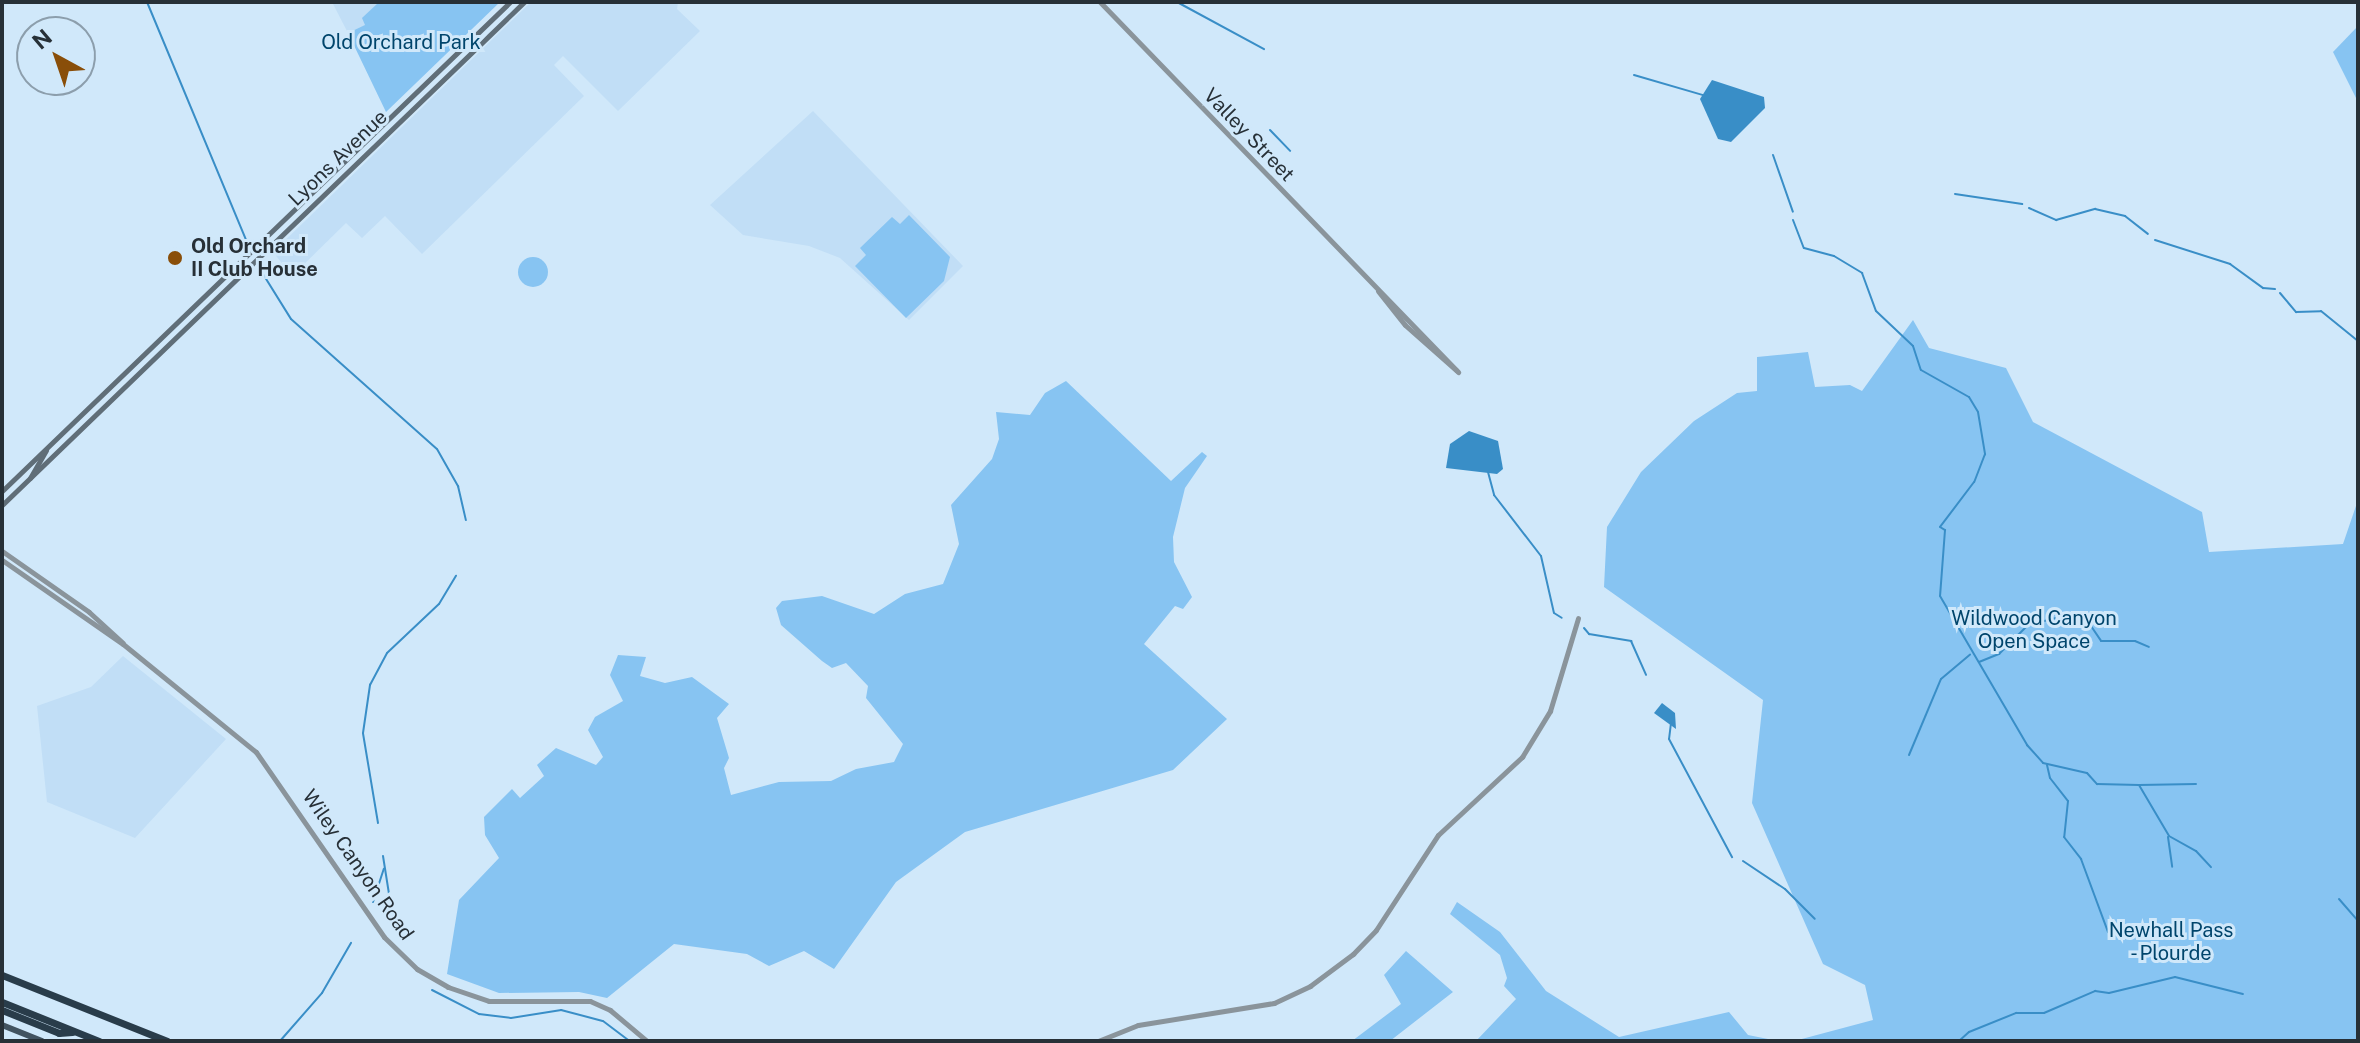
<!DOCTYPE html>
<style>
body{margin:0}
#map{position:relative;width:2360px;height:1043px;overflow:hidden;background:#d0e8fa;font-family:"Public Sans",sans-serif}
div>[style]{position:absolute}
.built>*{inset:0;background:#c1def6}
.green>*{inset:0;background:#87c4f2}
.round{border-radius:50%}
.water>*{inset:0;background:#398ec7}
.stream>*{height:2px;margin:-1px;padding:0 1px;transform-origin:1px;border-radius:1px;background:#398ec7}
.tertiary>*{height:5px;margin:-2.5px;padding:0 2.5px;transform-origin:2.5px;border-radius:2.5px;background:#8a949b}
.secondary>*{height:5px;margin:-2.5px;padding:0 2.5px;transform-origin:2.5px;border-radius:2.5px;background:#606e78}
.primary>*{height:6px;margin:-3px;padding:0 3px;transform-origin:3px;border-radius:3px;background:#425360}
.motorway>*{height:7px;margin:-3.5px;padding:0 3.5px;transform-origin:3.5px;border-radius:3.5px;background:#293c4a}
.dots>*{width:22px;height:22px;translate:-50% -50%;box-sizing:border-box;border:4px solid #d0e8fa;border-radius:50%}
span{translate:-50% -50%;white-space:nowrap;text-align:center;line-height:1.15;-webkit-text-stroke:6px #d0e8fa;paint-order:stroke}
.park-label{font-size:20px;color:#00456c}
.street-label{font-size:20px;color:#273037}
.poi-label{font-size:20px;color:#273037;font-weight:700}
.left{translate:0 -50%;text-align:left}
.frame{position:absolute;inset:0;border:4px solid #273037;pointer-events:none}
.north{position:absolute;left:16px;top:16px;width:80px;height:80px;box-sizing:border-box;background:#d0e8fa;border:2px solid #8c9eac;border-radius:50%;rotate:320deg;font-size:22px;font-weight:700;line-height:32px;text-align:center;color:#273037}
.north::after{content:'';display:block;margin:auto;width:28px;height:36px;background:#894e09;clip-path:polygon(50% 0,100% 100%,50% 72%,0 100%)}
</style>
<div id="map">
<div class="built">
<i style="clip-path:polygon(332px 2px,379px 2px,363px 18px,366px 25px,348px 33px)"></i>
<i style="clip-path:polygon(531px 2px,678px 2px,677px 9px,700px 31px,618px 111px,563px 56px,554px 65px,584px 96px,422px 254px,385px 216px,362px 238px,346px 223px,292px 276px,273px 252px)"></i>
<i style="clip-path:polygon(813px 111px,963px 266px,909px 320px,840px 258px,809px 246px,743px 235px,710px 205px)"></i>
<i style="clip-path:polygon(123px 656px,226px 739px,135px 838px,47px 802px,37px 706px,91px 687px)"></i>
</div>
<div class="green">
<i style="clip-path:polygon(379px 2px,500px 2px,386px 112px,348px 33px,365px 25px,362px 18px)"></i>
<i style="clip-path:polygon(2358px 26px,2358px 102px,2333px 52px)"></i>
<i style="clip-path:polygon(909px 215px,950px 257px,944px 281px,906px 318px,855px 266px,866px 255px,860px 248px,892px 217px,900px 224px)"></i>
<i class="round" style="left:518px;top:257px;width:30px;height:30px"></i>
<i style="clip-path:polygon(1913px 320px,1929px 348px,2006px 368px,2033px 422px,2202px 512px,2209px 552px,2343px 544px,2358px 500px,2358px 1041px,1476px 1041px,1516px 999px,1504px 986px,1507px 978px,1500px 955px,1450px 914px,1457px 902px,1500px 932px,1546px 991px,1619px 1037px,1729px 1012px,1748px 1035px,1768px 1039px,1798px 1040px,1873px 1020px,1865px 985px,1823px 964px,1752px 803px,1763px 700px,1604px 587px,1607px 527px,1641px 472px,1694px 421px,1737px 393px,1757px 391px,1757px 357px,1808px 352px,1815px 387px,1850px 385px,1862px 391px)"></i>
<i style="clip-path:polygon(1066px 381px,1171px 481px,1202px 452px,1207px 456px,1185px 488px,1173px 537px,1174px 562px,1192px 597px,1183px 609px,1175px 606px,1144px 644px,1227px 719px,1173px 770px,965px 832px,896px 882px,834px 969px,804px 951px,769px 966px,747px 954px,674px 944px,607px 998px,579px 992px,499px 993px,447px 974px,459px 900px,499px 858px,485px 835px,484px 817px,512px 789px,520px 798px,544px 776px,537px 765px,556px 748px,596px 765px,603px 757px,588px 730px,595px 717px,623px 701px,610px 675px,618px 655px,646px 657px,640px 676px,665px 683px,692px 677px,729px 704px,717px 718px,729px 758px,724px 768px,731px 795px,779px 782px,831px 781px,856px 769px,894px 762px,903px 744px,866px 698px,868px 686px,846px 663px,832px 668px,822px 661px,781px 625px,776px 608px,782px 601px,822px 596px,874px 614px,905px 594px,943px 584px,959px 544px,951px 505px,992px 459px,999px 439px,996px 412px,1030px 415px,1045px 393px)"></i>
<i style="clip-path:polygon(1406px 951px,1453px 992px,1390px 1041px,1352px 1041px,1401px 1004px,1384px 975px)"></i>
</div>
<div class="water">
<i style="clip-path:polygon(1712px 80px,1764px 97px,1765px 108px,1731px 142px,1718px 139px,1700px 99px)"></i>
<i style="clip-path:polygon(1469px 431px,1498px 441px,1503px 469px,1497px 474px,1446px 468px,1450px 444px)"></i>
<i style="clip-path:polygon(1662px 703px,1675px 713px,1676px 729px,1654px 713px)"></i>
</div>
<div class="stream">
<i style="left:147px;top:2px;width:258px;rotate:67.4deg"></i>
<i style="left:1177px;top:2px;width:99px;rotate:28.4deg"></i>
<i style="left:1634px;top:75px;width:72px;rotate:16.2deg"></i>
<i style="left:1270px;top:130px;width:29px;rotate:46deg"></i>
<i style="left:1773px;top:155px;width:60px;rotate:70.7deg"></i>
<i style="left:1955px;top:194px;width:68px;rotate:8.5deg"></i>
<i style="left:2029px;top:208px;width:30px;rotate:24deg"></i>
<i style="left:2056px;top:220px;width:41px;rotate:-15.8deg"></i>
<i style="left:2095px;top:209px;width:31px;rotate:13deg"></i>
<i style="left:2125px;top:216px;width:29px;rotate:38deg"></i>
<i style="left:1793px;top:220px;width:30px;rotate:69deg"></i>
<i style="left:1804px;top:248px;width:31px;rotate:15deg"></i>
<i style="left:1834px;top:256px;width:33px;rotate:31deg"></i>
<i style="left:1862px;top:273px;width:40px;rotate:69.8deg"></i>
<i style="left:1876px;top:311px;width:51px;rotate:43.4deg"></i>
<i style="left:1913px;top:346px;width:25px;rotate:72deg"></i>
<i style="left:1921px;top:370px;width:55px;rotate:29.4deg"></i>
<i style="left:1969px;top:397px;width:17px;rotate:59deg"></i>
<i style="left:1978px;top:412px;width:43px;rotate:80.5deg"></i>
<i style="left:1985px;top:454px;width:30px;rotate:111deg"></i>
<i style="left:1974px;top:482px;width:56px;rotate:127.1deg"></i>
<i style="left:1940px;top:527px;width:6px;rotate:31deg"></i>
<i style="left:1945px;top:530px;width:66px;rotate:94.3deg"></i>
<i style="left:1940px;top:596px;width:173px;rotate:59.7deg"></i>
<i style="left:2027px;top:745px;width:24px;rotate:48deg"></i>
<i style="left:2043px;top:763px;width:45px;rotate:12.8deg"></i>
<i style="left:2087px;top:773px;width:15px;rotate:48deg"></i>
<i style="left:2097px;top:784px;width:42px;rotate:1.4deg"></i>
<i style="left:2139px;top:785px;width:59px;rotate:59.5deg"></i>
<i style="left:2169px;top:836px;width:31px;rotate:29deg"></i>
<i style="left:2196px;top:851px;width:22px;rotate:47deg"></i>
<i style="left:2155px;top:240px;width:79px;rotate:17.7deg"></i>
<i style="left:2230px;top:264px;width:41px;rotate:36deg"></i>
<i style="left:2263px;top:288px;width:12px;rotate:5deg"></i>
<i style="left:258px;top:266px;width:62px;rotate:58.1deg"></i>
<i style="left:291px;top:319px;width:195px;rotate:41.7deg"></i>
<i style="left:437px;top:449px;width:43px;rotate:60.4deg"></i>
<i style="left:458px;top:486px;width:35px;rotate:77deg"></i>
<i style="left:2280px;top:293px;width:25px;rotate:50deg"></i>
<i style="left:2296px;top:312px;width:25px;rotate:-2deg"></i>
<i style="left:2321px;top:311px;width:48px;rotate:39deg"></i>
<i style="left:1488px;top:472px;width:24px;rotate:75deg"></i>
<i style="left:1494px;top:495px;width:77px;rotate:52.4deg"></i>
<i style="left:1541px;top:556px;width:58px;rotate:77.2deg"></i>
<i style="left:1554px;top:613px;width:9px;rotate:32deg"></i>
<i style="left:1584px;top:628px;width:8px;rotate:50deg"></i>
<i style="left:1589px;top:634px;width:43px;rotate:9.5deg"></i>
<i style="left:1631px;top:641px;width:37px;rotate:66deg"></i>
<i style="left:1979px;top:662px;width:22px;rotate:-22deg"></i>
<i style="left:1999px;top:654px;width:41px;rotate:-45deg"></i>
<i style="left:2028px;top:625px;width:37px;rotate:-14deg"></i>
<i style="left:2064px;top:616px;width:29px;rotate:20deg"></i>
<i style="left:2091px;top:626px;width:18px;rotate:56deg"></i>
<i style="left:2101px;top:641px;width:34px"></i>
<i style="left:2135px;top:641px;width:15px;rotate:23deg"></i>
<i style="left:1671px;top:723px;width:16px;rotate:97deg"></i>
<i style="left:1669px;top:739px;width:134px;rotate:61.9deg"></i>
<i style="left:1909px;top:755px;width:82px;rotate:-67.2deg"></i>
<i style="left:1941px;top:679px;width:38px;rotate:-40deg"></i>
<i style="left:2047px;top:765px;width:13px;rotate:77deg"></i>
<i style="left:2050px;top:778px;width:29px;rotate:52deg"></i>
<i style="left:2068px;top:801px;width:36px;rotate:96deg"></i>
<i style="left:2064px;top:837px;width:28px;rotate:52deg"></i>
<i style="left:2081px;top:859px;width:78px;rotate:69.7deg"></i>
<i style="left:2139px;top:785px;width:57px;rotate:-1deg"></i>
<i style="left:378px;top:823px;width:91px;rotate:-99.5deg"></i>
<i style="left:363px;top:733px;width:49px;rotate:-81.7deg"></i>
<i style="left:370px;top:685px;width:36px;rotate:-62deg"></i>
<i style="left:387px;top:653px;width:71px;rotate:-43.3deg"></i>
<i style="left:439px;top:604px;width:33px;rotate:-59deg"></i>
<i style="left:2168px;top:837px;width:30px;rotate:82deg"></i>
<i style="left:383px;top:856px;width:77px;rotate:81deg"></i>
<i style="left:1743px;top:861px;width:50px;rotate:33.7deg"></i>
<i style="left:1785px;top:889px;width:42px;rotate:45deg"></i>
<i style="left:2339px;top:899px;width:29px;rotate:49deg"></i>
<i style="left:373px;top:902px;width:35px;rotate:-72deg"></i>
<i style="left:2357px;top:987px;width:13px;rotate:-86deg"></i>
<i style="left:432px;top:990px;width:53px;rotate:27.1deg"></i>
<i style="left:479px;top:1014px;width:32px;rotate:7deg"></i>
<i style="left:511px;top:1018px;width:51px;rotate:-9.1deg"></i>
<i style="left:561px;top:1010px;width:43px;rotate:14.7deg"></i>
<i style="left:603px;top:1021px;width:34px;rotate:37deg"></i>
<i style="left:280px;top:1041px;width:64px;rotate:-48.8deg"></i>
<i style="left:322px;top:993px;width:58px;rotate:-59.9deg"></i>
<i style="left:1959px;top:1041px;width:13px;rotate:-42deg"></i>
<i style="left:1969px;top:1032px;width:51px;rotate:-22deg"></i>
<i style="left:2016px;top:1013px;width:28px"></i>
<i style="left:2044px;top:1013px;width:56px;rotate:-23.3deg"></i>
<i style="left:2095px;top:991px;width:14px;rotate:8deg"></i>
<i style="left:2109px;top:993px;width:68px;rotate:-13.6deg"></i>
<i style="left:2175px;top:977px;width:70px;rotate:14deg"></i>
</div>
<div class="tertiary">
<i style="left:1100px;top:2px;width:515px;rotate:45.94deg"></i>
<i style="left:1378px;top:291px;width:43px;rotate:51.5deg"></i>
<i style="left:1405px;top:325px;width:69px;rotate:41.5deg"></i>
<i style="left:2px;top:551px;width:106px;rotate:35deg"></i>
<i style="left:89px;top:612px;width:46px;rotate:42.4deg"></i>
<i style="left:2px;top:560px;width:147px;rotate:34.8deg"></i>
<i style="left:123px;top:644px;width:171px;rotate:39.1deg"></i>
<i style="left:256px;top:752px;width:225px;rotate:55.3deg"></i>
<i style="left:384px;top:937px;width:46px;rotate:44.1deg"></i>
<i style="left:417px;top:969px;width:36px;rotate:30deg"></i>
<i style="left:448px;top:987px;width:43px;rotate:18.9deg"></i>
<i style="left:489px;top:1001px;width:101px"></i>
<i style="left:590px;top:1001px;width:22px;rotate:24deg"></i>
<i style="left:610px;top:1010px;width:48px;rotate:40deg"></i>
<i style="left:1098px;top:1041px;width:43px;rotate:-21.8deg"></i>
<i style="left:1138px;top:1025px;width:138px;rotate:-9.2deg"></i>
<i style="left:1274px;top:1003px;width:40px;rotate:-25deg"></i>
<i style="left:1310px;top:986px;width:54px;rotate:-36.7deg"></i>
<i style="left:1353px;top:954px;width:33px;rotate:-46deg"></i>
<i style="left:1376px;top:930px;width:113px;rotate:-56.9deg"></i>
<i style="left:1438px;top:835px;width:115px;rotate:-42.9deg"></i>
<i style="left:1522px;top:757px;width:54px;rotate:-58.7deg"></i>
<i style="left:1550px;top:711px;width:97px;rotate:-73.2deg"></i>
</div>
<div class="secondary">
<i style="left:30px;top:478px;width:32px;rotate:-60deg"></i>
<i style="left:2px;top:491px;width:705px;rotate:-43.91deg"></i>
<i style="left:2px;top:505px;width:725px;rotate:-43.94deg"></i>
</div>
<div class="primary">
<i style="left:2px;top:1025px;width:43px;rotate:21.8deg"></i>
</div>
<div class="motorway">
<i style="left:2px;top:975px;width:178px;rotate:21.8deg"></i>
<i style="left:2px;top:1002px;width:105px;rotate:21.9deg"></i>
<i style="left:2px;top:1010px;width:61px;rotate:22deg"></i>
<i style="left:59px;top:1033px;width:13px;rotate:-4deg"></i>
</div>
<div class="dots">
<i style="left:175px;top:258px;background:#894e09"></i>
</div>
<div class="park-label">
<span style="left:401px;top:42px">Old Orchard Park</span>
<span style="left:2034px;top:630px">Wildwood Canyon<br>Open Space</span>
<span style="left:2171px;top:942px">Newhall Pass<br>- Plourde</span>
</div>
<div class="street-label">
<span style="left:1249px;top:135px;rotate:46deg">Valley Street</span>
<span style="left:338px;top:158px;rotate:-44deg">Lyons Avenue</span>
<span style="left:358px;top:865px;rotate:55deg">Wiley Canyon Road</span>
</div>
<div class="poi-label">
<span class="left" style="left:191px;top:258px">Old Orchard<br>II Club House</span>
</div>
<div class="frame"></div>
<div class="north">N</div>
</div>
